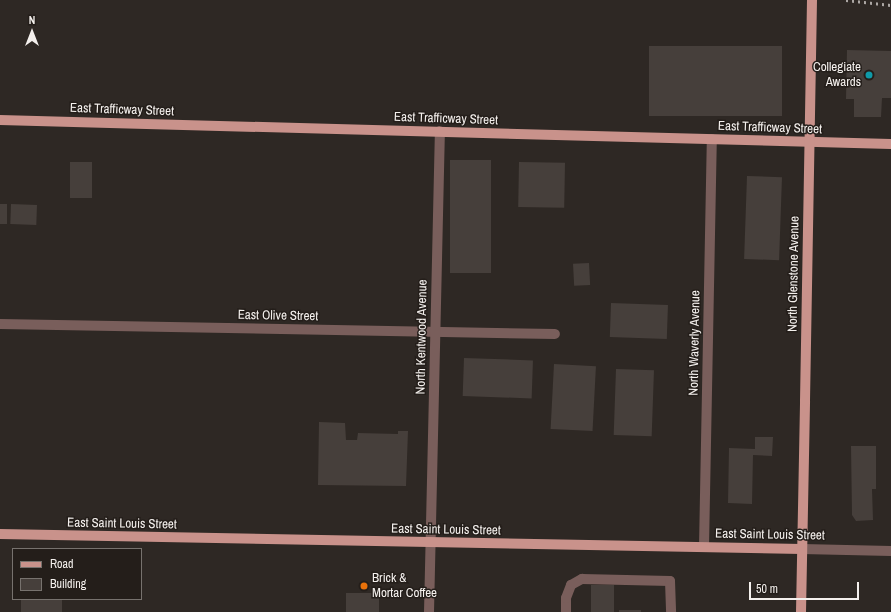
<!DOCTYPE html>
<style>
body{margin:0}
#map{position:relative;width:891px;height:612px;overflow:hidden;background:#2e2824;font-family:"Archivo Narrow",sans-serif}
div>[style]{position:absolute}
.building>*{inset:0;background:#463f3b;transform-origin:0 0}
.minor>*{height:10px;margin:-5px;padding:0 5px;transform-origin:5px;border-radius:5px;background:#795e5b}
.major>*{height:10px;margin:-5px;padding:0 5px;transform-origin:5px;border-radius:5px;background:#c9928b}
.rail>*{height:3px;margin-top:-1.5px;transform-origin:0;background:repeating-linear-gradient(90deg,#aca7a4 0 2px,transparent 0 6px)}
.major-bridge>*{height:10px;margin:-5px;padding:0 5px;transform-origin:5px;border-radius:5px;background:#c9928b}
.dots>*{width:11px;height:11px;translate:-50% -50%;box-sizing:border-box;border:2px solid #241e1a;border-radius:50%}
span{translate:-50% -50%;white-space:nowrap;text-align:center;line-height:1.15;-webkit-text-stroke:3px #241e1a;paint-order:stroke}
.poi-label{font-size:13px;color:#f4f0ed}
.right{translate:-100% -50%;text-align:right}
.left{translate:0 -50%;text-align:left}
.street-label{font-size:13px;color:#f4f0ed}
.legend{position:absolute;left:12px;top:548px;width:130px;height:52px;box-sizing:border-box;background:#241e1a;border:1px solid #77726e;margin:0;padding:5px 7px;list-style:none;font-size:12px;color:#f4f0ed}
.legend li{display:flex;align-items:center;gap:8px;height:20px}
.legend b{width:20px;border:1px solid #77726e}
.north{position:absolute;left:12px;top:12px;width:40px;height:40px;-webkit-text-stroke:3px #241e1a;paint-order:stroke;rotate:0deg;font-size:11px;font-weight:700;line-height:16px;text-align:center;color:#f4f0ed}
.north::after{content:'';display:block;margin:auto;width:14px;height:18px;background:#f4f0ed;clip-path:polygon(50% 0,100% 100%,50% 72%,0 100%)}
.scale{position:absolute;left:749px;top:582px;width:110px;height:18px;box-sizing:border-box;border:2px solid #f4f0ed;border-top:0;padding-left:5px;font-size:12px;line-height:14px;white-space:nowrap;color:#f4f0ed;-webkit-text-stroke:3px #241e1a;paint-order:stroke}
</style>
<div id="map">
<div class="building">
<i style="left:649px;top:46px;width:133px;height:70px"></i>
<i style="clip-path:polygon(847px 50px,891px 51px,891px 98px,882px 98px,881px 117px,854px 117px,854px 99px,846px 99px)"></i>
<i style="left:450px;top:160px;width:41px;height:113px"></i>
<i style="left:70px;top:162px;width:22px;height:36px"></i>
<i style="left:519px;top:162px;width:46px;height:45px;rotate:1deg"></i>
<i style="left:747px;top:176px;width:35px;height:83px;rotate:2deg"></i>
<i style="left:0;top:204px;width:7px;height:20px"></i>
<i style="left:11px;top:204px;width:26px;height:20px;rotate:2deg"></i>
<i style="left:589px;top:263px;width:22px;height:16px;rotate:87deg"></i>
<i style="left:611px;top:303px;width:57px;height:34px;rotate:2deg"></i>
<i style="left:464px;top:358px;width:69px;height:38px;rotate:2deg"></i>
<i style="left:554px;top:364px;width:42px;height:65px;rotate:3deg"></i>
<i style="left:616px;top:369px;width:38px;height:66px;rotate:2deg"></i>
<i style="clip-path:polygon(319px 422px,345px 423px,346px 440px,357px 440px,358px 433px,398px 434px,398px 431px,408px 431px,406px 486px,318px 485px)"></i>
<i style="clip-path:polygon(755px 437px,773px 437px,772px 456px,753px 455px,752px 504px,728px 503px,729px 448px,755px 449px)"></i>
<i style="clip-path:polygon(851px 446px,876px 446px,876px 489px,872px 489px,873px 520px,856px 521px,852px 515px)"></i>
<i style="left:591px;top:585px;width:23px;height:27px"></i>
<i style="left:346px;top:593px;width:33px;height:19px"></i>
<i style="left:21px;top:599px;width:41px;height:13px"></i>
<i style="left:619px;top:610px;width:22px;height:2px"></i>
</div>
<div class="minor">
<i style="left:0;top:324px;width:555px;rotate:1.03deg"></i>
<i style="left:704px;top:547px;width:408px;rotate:-88.9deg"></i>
<i style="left:802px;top:549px;width:89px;rotate:1.3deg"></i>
<i style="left:429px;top:612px;width:481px;rotate:-88.7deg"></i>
<i style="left:566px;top:612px;width:14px;rotate:-90deg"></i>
<i style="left:566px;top:598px;width:14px;rotate:-69deg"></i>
<i style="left:571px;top:585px;width:13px;rotate:-29deg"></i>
<i style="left:582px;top:579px;width:88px;rotate:1.3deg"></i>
<i style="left:670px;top:581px;width:31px;rotate:88deg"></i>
</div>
<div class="major">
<i style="left:0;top:120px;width:891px;rotate:1.54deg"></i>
<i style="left:0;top:534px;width:802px;rotate:1.07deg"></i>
<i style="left:801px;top:612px;width:211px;rotate:-88.9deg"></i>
</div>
<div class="rail">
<i style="left:846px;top:0;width:45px;rotate:6.3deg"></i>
</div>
<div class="major-bridge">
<i style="left:805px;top:401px;width:401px;rotate:-89deg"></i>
</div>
<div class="dots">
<i style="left:869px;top:75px;background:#0f9aa8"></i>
<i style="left:364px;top:586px;background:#e8710a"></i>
</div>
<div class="poi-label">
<span class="right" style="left:861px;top:75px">Collegiate<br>Awards</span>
<span class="left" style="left:372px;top:586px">Brick &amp;<br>Mortar Coffee</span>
</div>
<div class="street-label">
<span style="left:122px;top:110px;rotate:2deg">East Trafficway Street</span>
<span style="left:446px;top:119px;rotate:2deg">East Trafficway Street</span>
<span style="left:770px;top:128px;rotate:2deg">East Trafficway Street</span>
<span style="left:794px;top:274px;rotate:-89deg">North Glenstone Avenue</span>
<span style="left:278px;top:316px;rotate:1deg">East Olive Street</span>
<span style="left:422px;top:337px;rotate:-89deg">North Kentwood Avenue</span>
<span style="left:695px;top:343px;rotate:-89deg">North Waverly Avenue</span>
<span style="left:122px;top:524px;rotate:1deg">East Saint Louis Street</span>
<span style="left:446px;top:530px;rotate:1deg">East Saint Louis Street</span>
<span style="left:770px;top:535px;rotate:1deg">East Saint Louis Street</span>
</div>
<ul class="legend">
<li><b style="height:5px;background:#c9928b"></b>Road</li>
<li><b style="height:11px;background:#463f3b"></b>Building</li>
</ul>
<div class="north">N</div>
<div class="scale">50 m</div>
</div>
